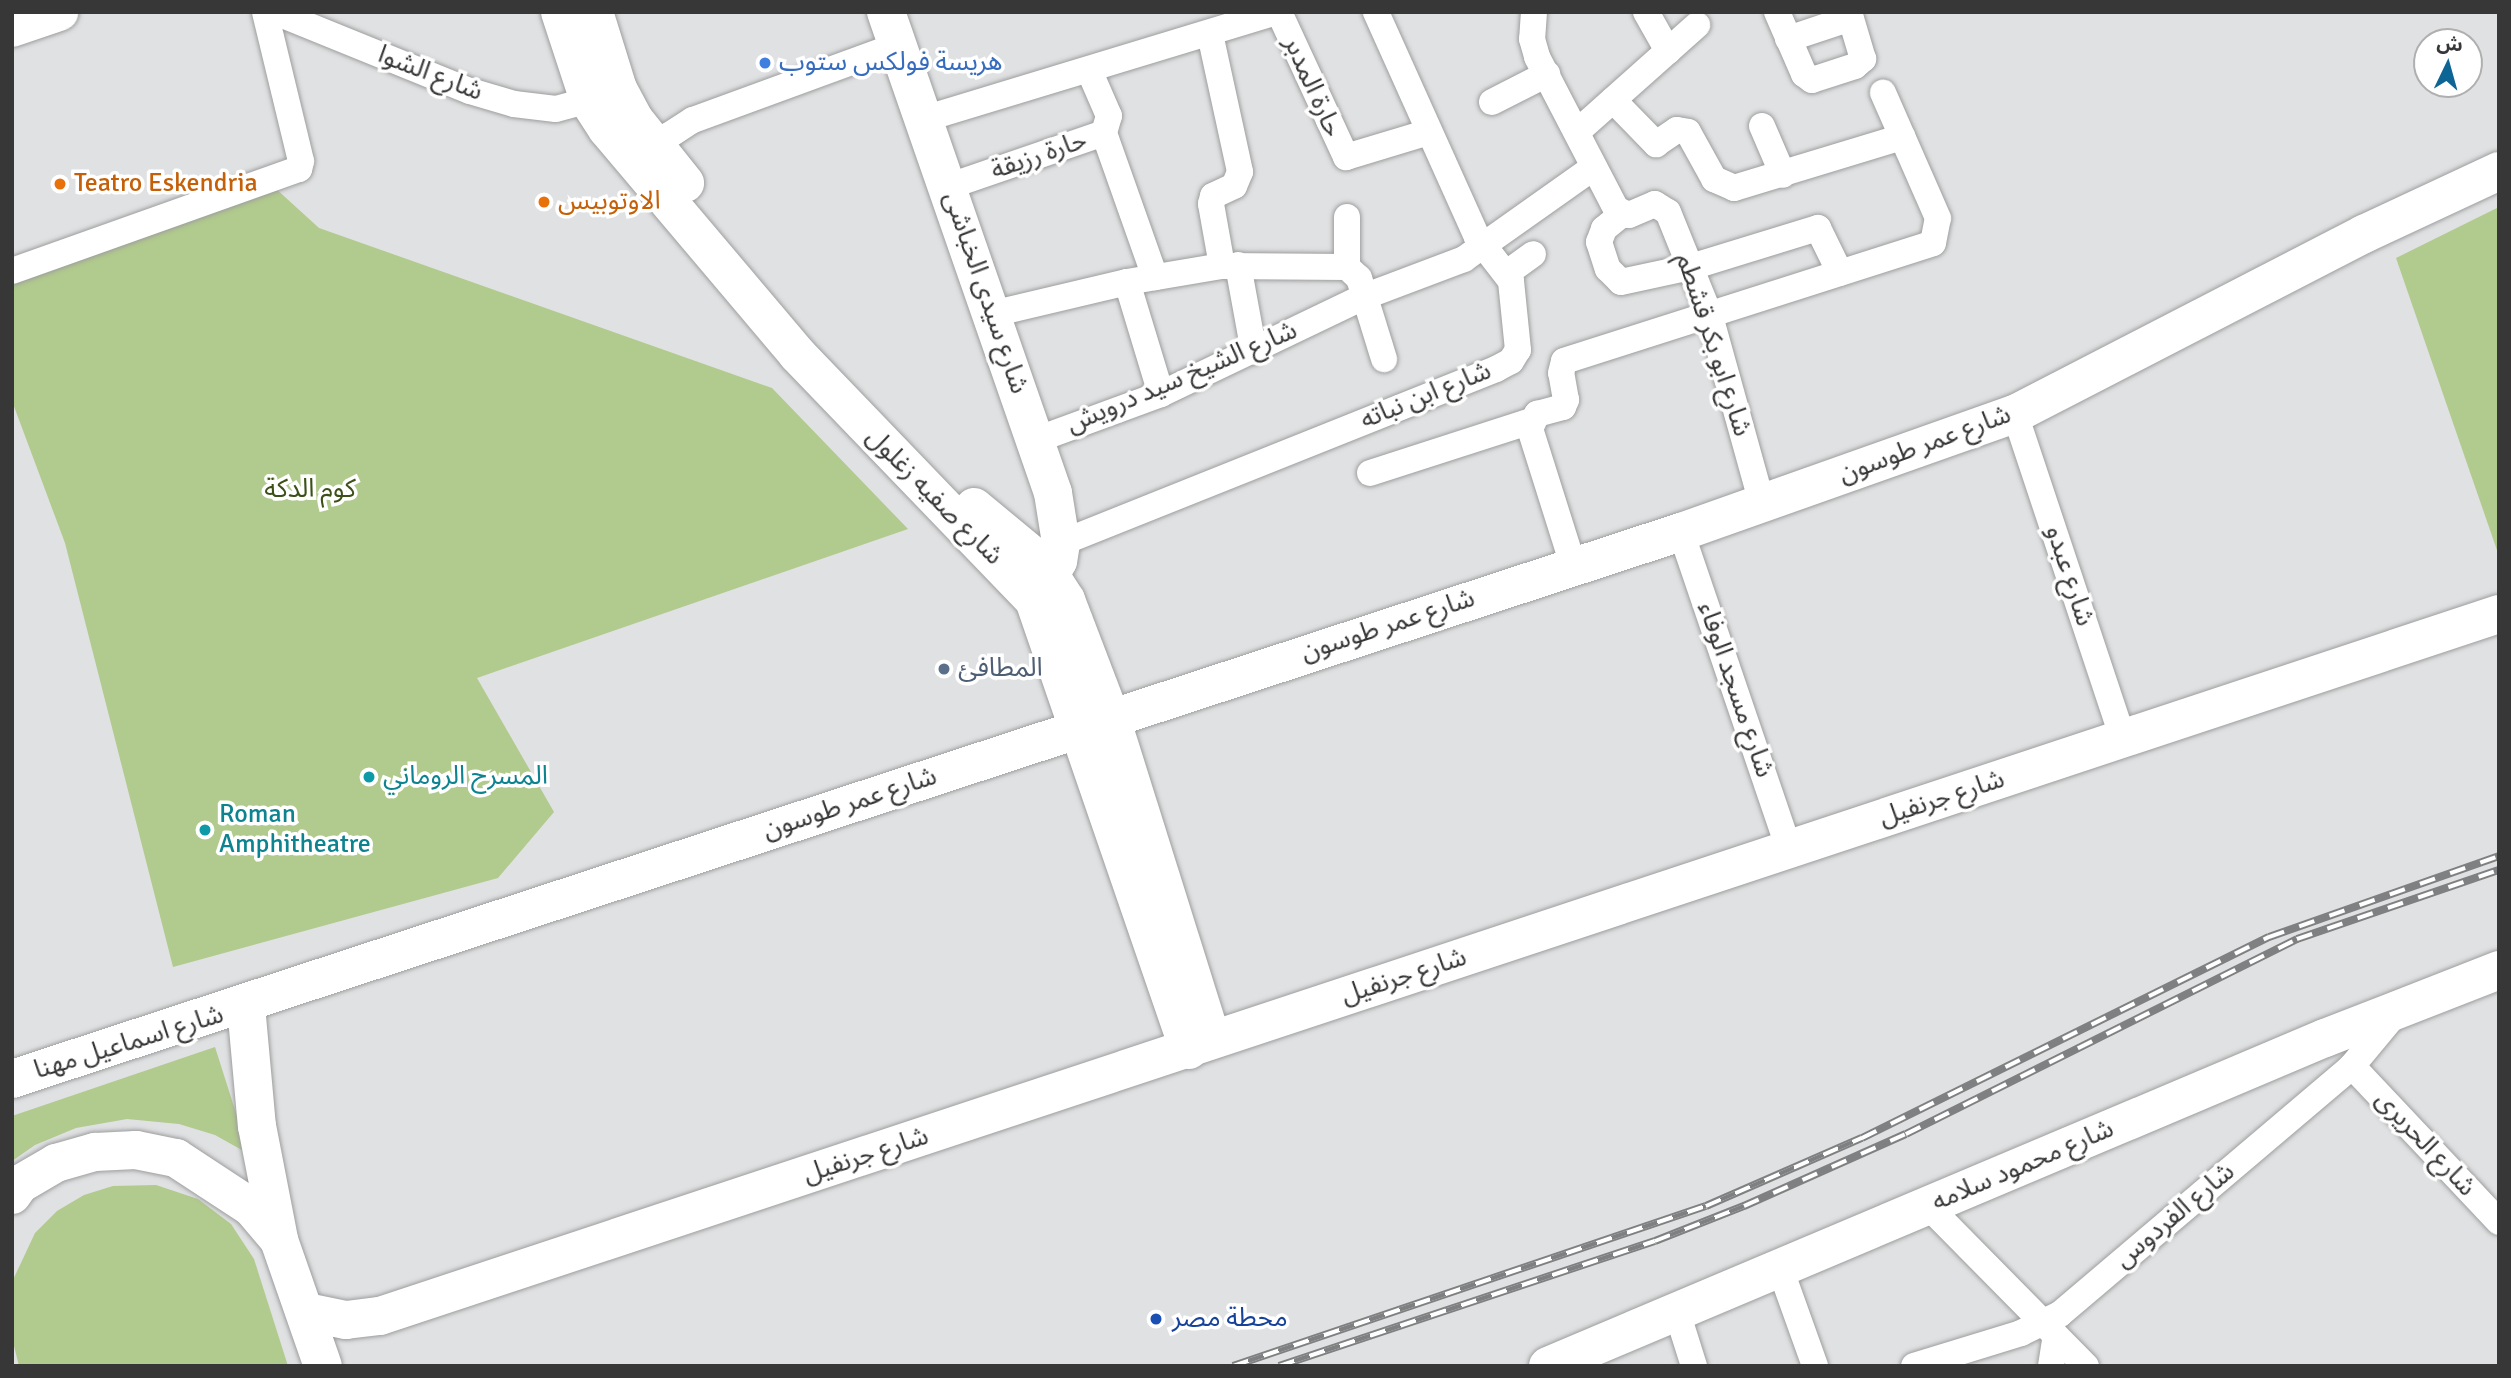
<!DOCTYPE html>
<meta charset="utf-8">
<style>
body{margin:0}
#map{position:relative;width:2511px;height:1378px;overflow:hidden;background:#e0e1e2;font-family:Signika,"Noto Sans Arabic",sans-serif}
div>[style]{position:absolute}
.green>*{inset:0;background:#b1ca8d}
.roads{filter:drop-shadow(0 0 2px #9d9e9f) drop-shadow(0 0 2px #9d9e9f)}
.street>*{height:26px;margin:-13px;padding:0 13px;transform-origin:13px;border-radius:13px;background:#fff}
.secondary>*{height:38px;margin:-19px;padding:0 19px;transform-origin:19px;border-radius:19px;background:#fff}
.primary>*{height:38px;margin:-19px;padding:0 19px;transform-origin:19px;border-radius:19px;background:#fff}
.rail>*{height:8px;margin-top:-4px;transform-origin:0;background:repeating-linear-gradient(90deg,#fff 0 16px,#7f8081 0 32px);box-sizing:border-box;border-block:2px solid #7f8081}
.dots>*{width:19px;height:19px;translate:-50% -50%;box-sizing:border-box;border:4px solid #fff;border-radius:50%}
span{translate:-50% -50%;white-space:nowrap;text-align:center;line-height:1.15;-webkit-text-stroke:7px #fff;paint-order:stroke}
.shop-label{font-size:26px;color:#366cbe}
.left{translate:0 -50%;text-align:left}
.street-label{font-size:26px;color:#373738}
.food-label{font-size:26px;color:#c56008}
.park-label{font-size:26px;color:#3c5017}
.service-label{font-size:26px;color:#4e5e75}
.culture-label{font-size:26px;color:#0d838f}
.transit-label{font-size:26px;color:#164399}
.frame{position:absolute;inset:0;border:14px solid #373738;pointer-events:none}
.north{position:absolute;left:2413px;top:28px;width:70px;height:70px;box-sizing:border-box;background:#fff;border:2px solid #afafaf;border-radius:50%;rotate:5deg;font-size:19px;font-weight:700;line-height:28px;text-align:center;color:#373738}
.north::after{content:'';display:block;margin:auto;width:24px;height:32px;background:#0d6596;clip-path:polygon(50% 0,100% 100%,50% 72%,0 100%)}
</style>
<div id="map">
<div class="green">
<i style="clip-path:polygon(274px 187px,319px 228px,772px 388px,908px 529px,477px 678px,554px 812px,498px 878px,173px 967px,65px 543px,12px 401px,12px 282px)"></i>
<i style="clip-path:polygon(2499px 207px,2499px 556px,2396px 258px)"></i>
<i style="clip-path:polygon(215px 1047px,249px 1154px,215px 1135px,179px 1124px,127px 1119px,76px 1128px,35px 1145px,12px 1161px,12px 1116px)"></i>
<i style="clip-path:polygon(156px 1185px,198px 1199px,231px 1224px,254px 1259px,288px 1366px,19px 1366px,12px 1338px,12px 1282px,35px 1233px,57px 1211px,84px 1195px,113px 1186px)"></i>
</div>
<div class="roads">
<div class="street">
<i style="left:275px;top:12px;width:210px;rotate:22.1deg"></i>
<i style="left:470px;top:91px;width:46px;rotate:16.5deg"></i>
<i style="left:514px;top:104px;width:42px;rotate:6.8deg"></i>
<i style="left:556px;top:109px;width:50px;rotate:-15.2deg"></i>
<i style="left:1279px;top:12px;width:160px;rotate:65.2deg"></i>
<i style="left:1346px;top:157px;width:87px;rotate:-16.8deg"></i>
<i style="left:1534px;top:12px;width:27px;rotate:94deg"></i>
<i style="left:1532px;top:39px;width:19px;rotate:74deg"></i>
<i style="left:1537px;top:57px;width:171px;rotate:62.5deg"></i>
<i style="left:1616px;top:209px;width:14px;rotate:25deg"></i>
<i style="left:1629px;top:215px;width:28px;rotate:-23deg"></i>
<i style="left:1655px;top:204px;width:15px;rotate:32deg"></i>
<i style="left:1668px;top:212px;width:112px;rotate:68deg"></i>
<i style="left:1710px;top:316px;width:194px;rotate:74.5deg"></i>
<i style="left:1646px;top:12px;width:45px;rotate:60.6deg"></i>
<i style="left:1777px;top:12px;width:68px;rotate:66.5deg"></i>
<i style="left:1804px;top:74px;width:10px;rotate:37deg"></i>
<i style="left:1812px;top:80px;width:45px;rotate:-18deg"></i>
<i style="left:1855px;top:66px;width:11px;rotate:-41deg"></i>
<i style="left:1863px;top:59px;width:49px;rotate:-106.6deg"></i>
<i style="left:1210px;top:34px;width:141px;rotate:77.7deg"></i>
<i style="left:1240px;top:172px;width:15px;rotate:113deg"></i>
<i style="left:1234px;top:186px;width:23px;rotate:155deg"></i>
<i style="left:1213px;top:196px;width:8px;rotate:104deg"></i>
<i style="left:1211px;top:204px;width:63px;rotate:79.9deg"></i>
<i style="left:1788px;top:39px;width:66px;rotate:-18.4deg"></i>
<i style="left:1613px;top:100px;width:62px;rotate:45.7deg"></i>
<i style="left:1656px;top:144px;width:25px;rotate:-34deg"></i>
<i style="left:1677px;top:130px;width:11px;rotate:10deg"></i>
<i style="left:1688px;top:132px;width:54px;rotate:61deg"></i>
<i style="left:1714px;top:179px;width:22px;rotate:24deg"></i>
<i style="left:1734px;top:188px;width:176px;rotate:-16.9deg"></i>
<i style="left:1492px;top:102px;width:62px;rotate:-27deg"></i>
<i style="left:924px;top:119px;width:368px;rotate:-16.9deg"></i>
<i style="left:1762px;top:126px;width:53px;rotate:66.8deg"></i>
<i style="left:1577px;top:132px;width:161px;rotate:-41.7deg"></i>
<i style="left:1104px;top:133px;width:153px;rotate:70.5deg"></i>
<i style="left:649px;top:160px;width:31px;rotate:-52deg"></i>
<i style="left:668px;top:136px;width:30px;rotate:-33deg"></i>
<i style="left:693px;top:120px;width:218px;rotate:-20.1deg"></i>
<i style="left:947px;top:187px;width:166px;rotate:-19deg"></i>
<i style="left:1104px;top:133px;width:18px;rotate:-74deg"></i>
<i style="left:1109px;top:116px;width:50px;rotate:-113.5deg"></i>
<i style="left:1621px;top:215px;width:22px;rotate:141deg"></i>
<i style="left:1604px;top:229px;width:14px;rotate:111deg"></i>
<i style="left:1599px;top:242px;width:28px;rotate:72deg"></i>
<i style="left:1608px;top:269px;width:18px;rotate:45deg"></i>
<i style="left:1621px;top:282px;width:72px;rotate:-12.1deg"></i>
<i style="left:1691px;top:267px;width:133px;rotate:-17.1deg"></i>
<i style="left:1818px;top:228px;width:50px;rotate:63.9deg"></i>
<i style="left:1238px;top:265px;width:88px;rotate:79.6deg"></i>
<i style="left:1347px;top:267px;width:50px;rotate:-90deg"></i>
<i style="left:12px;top:271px;width:305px;rotate:-19.6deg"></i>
<i style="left:299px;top:169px;width:8px;rotate:-76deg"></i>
<i style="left:301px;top:161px;width:153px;rotate:-103.6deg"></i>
<i style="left:1507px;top:273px;width:32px;rotate:-36deg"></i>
<i style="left:1127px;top:282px;width:117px;rotate:73.1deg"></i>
<i style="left:992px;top:314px;width:139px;rotate:-13.3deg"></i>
<i style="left:1127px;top:282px;width:96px;rotate:-9.6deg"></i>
<i style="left:1222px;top:266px;width:125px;rotate:0.5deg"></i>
<i style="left:1347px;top:267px;width:16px;rotate:43deg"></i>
<i style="left:1359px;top:278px;width:85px;rotate:72.8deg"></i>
<i style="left:2015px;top:414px;width:342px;rotate:71.6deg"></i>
<i style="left:1036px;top:440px;width:133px;rotate:-20.2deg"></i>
<i style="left:1161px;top:394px;width:227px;rotate:-25.6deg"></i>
<i style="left:1366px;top:296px;width:105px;rotate:-20.7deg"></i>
<i style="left:1464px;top:259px;width:159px;rotate:-35.3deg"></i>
<i style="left:1370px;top:473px;width:169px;rotate:-17.9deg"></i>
<i style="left:1681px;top:532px;width:335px;rotate:71.2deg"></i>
<i style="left:1061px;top:543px;width:469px;rotate:-21.8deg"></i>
<i style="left:1496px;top:369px;width:17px;rotate:-28deg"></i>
<i style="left:1511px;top:361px;width:13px;rotate:-58deg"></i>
<i style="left:1518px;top:350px;width:69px;rotate:-95.8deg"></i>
<i style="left:1511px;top:281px;width:56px;rotate:-127.7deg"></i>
<i style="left:1477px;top:237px;width:247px;rotate:-114.2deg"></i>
<i style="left:1573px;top:565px;width:143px;rotate:-107.5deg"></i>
<i style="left:1530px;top:429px;width:17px;rotate:-65deg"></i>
<i style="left:1537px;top:414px;width:27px;rotate:-15deg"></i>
<i style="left:1563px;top:407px;width:8px;rotate:-67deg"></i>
<i style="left:1566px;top:400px;width:27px;rotate:-100deg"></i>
<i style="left:1561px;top:373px;width:12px;rotate:-76deg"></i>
<i style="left:1564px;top:361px;width:387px;rotate:-17.7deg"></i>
<i style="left:1933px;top:243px;width:25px;rotate:-79deg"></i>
<i style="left:1938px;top:218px;width:137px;rotate:-113.7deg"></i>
<i style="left:2352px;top:1066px;width:214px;rotate:46.7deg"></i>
<i style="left:1928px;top:1206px;width:225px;rotate:45.4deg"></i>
<i style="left:1780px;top:1268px;width:104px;rotate:70.3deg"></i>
<i style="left:1677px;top:1312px;width:57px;rotate:72.5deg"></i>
<i style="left:1914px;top:1366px;width:112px;rotate:-17.1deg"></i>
<i style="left:2021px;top:1333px;width:43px;rotate:-26deg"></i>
<i style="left:2060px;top:1314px;width:383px;rotate:-40.3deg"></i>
<i style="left:2352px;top:1066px;width:69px;rotate:-50.3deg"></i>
<i style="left:2051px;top:1366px;width:30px;rotate:-81deg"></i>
</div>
<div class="secondary">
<i style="left:560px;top:12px;width:96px;rotate:71.8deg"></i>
<i style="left:590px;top:103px;width:31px;rotate:57deg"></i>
<i style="left:607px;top:129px;width:294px;rotate:49.8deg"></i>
<i style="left:797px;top:354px;width:342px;rotate:46.1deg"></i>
<i style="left:1034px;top:600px;width:476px;rotate:71deg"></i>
<i style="left:594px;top:12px;width:81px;rotate:72.7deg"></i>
<i style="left:618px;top:89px;width:34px;rotate:62deg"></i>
<i style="left:634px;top:119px;width:82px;rotate:51.4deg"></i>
<i style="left:886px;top:12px;width:509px;rotate:70.85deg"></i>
<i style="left:1053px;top:493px;width:51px;rotate:80.9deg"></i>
<i style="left:1061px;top:543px;width:18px;rotate:99deg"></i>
<i style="left:1058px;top:561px;width:36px;rotate:120deg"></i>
<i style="left:974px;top:507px;width:89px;rotate:39.6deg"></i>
<i style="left:1043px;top:564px;width:43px;rotate:57.4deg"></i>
<i style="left:1066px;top:600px;width:126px;rotate:69.1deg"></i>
<i style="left:1111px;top:718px;width:337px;rotate:72.6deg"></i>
<i style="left:246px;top:1006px;width:121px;rotate:84.8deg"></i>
<i style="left:257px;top:1126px;width:115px;rotate:79deg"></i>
<i style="left:12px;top:1079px;width:1756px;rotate:-18.15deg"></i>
<i style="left:1681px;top:532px;width:354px;rotate:-19.5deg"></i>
<i style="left:2015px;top:414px;width:393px;rotate:-27.3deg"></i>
<i style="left:2364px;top:234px;width:149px;rotate:-25deg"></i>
<i style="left:12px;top:1195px;width:14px;rotate:-54deg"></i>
<i style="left:20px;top:1184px;width:42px;rotate:-30.3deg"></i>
<i style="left:56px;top:1163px;width:41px;rotate:-15.8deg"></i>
<i style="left:95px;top:1152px;width:41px;rotate:-2.8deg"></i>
<i style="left:136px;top:1150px;width:41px;rotate:11.3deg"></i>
<i style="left:176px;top:1158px;width:90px;rotate:33.2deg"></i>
<i style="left:251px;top:1207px;width:43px;rotate:49.7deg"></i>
<i style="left:279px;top:1240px;width:133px;rotate:70.8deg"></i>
<i style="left:306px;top:1312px;width:41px;rotate:11.3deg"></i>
<i style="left:346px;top:1320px;width:34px;rotate:-7deg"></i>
<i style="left:380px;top:1316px;width:2232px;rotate:-18.33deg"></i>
<i style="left:1548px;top:1366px;width:843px;rotate:-22.89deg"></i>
<i style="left:2325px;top:1038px;width:187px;rotate:-21.3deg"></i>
</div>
<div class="primary">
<i style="left:12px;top:28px;width:50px;rotate:-18.8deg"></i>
</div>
</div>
<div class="rail">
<i style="left:1233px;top:1366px;width:499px;rotate:-18.7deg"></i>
<i style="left:1706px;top:1206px;width:170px;rotate:-23.6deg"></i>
<i style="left:1862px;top:1138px;width:454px;rotate:-26.3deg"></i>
<i style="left:2269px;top:937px;width:244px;rotate:-19.4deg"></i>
<i style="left:1279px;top:1366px;width:396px;rotate:-18.4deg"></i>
<i style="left:1655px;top:1241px;width:96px;rotate:-21.5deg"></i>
<i style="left:1744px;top:1206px;width:177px;rotate:-24deg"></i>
<i style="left:1906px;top:1134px;width:437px;rotate:-26.5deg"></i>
<i style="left:2297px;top:939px;width:213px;rotate:-18.9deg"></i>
</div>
<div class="dots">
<i style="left:765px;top:63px;background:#3f7fe0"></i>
<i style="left:60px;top:184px;background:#e8710a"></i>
<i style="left:544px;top:202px;background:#e8710a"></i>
<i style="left:944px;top:669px;background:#5c6f8a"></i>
<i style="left:369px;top:777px;background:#0f9aa8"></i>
<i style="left:205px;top:830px;background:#0f9aa8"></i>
<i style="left:1156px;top:1319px;background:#1a4fb4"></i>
</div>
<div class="shop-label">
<span class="left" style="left:779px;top:63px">هريسة فولكس ستوب</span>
</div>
<div class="street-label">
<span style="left:430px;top:74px;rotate:21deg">شارع الشوا</span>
<span style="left:1312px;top:87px;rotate:66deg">حارة المدبر</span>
<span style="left:1039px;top:156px;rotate:-19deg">حارة رزيقة</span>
<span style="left:985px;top:293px;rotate:71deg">شارع سيدى الخباشى</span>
<span style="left:1713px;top:345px;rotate:72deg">شارع ابو بكر قشطم</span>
<span style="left:1182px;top:378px;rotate:-23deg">شارع الشيخ سيد درويش</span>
<span style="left:1426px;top:396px;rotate:-22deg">شارع ابن نباته</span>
<span style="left:1925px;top:445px;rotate:-20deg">شارع عمر طوسون</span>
<span style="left:934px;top:497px;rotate:45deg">شارع صفيه زغلول</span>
<span style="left:2069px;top:576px;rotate:72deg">شارع عبدو</span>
<span style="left:1388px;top:626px;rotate:-18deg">شارع عمر طوسون</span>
<span style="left:1735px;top:690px;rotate:71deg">شارع مسجد الوفاء</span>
<span style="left:1942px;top:799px;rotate:-18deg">شارع جرنفيل</span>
<span style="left:850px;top:804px;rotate:-18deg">شارع عمر طوسون</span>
<span style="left:1404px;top:977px;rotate:-18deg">شارع جرنفيل</span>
<span style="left:129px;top:1043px;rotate:-17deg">شارع اسماعيل مهنا</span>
<span style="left:2425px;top:1144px;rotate:47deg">شارع الحريرى</span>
<span style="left:866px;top:1156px;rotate:-18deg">شارع جرنفيل</span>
<span style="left:2023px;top:1166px;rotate:-23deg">شارع محمود سلامه</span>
<span style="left:2175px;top:1216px;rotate:-40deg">شارع الفردوس</span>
</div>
<div class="food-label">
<span class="left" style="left:74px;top:184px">Teatro Eskendria</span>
<span class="left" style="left:558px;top:202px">الاوتوبيس</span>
</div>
<div class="park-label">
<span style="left:310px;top:490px">كوم الدكة</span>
</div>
<div class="service-label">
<span class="left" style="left:958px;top:669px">المطافئ</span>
</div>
<div class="culture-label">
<span class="left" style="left:383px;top:777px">المسرح الروماني</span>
<span class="left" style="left:219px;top:830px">Roman<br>Amphitheatre</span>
</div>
<div class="transit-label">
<span class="left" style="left:1172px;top:1319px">محطة مصر</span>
</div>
<div class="frame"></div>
<div class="north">ش</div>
</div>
